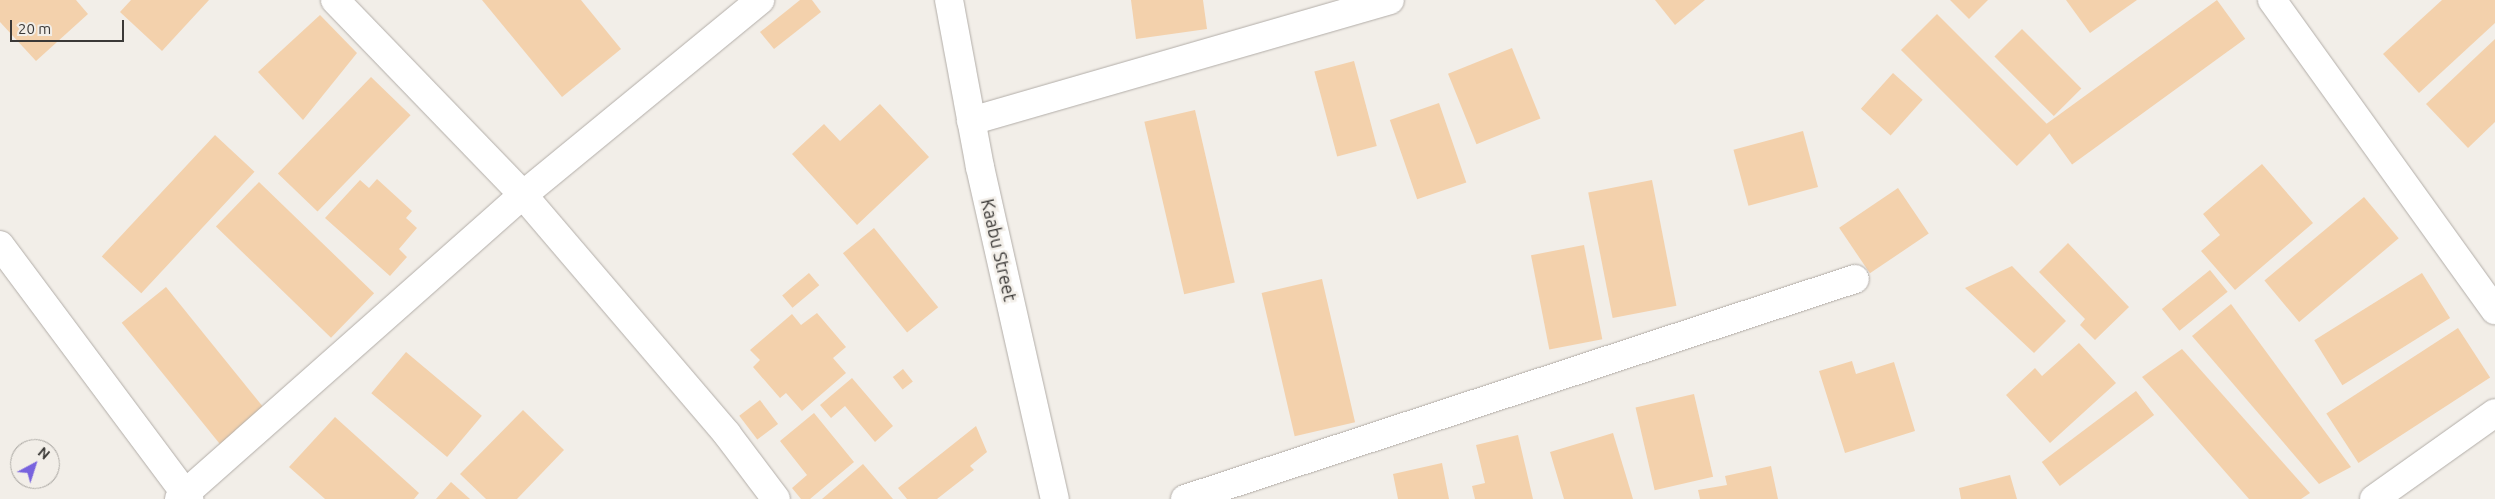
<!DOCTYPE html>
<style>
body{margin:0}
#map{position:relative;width:2495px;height:499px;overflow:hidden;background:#f2eee8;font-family:Ubuntu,sans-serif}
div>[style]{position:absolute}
.building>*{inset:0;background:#f3d1ac;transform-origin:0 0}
.roads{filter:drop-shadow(0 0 1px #b2ada8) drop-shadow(0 0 1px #b2ada8)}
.minor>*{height:28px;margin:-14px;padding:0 14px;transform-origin:14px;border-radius:14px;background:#fff}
.tertiary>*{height:28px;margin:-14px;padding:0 14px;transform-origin:14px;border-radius:14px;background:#fff}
span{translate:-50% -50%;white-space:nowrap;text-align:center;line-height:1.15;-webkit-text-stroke:5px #f2eee8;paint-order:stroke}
.street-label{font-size:18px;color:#3b3937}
.north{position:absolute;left:10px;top:439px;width:50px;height:50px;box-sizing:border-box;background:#f2eee8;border:1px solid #a9a6a1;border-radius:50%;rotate:40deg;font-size:14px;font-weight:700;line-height:20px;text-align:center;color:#3b3937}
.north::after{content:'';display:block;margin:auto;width:18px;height:22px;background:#7863de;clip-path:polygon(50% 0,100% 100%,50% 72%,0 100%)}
.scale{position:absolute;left:10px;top:20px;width:114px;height:22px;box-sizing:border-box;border:2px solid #3b3937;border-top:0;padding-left:6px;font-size:15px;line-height:18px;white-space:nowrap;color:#3b3937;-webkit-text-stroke:4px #f2eee8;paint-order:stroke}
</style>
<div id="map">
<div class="building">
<i style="clip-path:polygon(0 0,76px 0,88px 14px,36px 61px,0 22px)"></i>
<i style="clip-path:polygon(131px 0,209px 0,162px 51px,120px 12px)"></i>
<i style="clip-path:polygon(482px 0,581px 0,621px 49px,562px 97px)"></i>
<i style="clip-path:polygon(800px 0,812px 0,821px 12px,774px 49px,760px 32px)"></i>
<i style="clip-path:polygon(1131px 0,1203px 0,1207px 29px,1136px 39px)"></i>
<i style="clip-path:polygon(1655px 0,1705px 0,1675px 25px)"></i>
<i style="clip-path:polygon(1950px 0,1988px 0,1969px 19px)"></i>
<i style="clip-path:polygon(2066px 0,2137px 0,2090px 33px)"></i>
<i style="left:2217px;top:0;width:48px;height:214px;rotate:54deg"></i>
<i style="clip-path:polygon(2442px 0,2495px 0,2495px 23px,2419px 93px,2383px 54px)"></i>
<i style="left:1937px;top:14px;width:164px;height:51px;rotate:45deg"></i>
<i style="clip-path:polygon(320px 15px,357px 53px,303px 120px,258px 72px)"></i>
<i style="left:2022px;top:29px;width:84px;height:39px;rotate:45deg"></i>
<i style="clip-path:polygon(2495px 39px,2495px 122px,2468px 148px,2426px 104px)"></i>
<i style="left:1512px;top:48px;width:76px;height:69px;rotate:68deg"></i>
<i style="left:1354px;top:61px;width:88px;height:41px;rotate:75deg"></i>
<i style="left:1893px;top:73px;width:40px;height:48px;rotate:42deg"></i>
<i style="left:371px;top:77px;width:55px;height:134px;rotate:44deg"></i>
<i style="left:1439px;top:103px;width:84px;height:52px;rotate:71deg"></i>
<i style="clip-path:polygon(880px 104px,929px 157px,857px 225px,792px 154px,824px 124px,840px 141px)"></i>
<i style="left:1195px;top:110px;width:177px;height:52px;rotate:77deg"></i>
<i style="left:1803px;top:131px;width:58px;height:72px;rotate:75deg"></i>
<i style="left:215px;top:135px;width:54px;height:166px;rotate:43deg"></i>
<i style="clip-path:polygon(2262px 164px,2313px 223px,2235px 290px,2201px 251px,2220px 235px,2203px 214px)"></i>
<i style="clip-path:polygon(377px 179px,412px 211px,406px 218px,417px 228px,399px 249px,407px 257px,390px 276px,325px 218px,360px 180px,369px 188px)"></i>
<i style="left:1652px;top:180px;width:128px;height:65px;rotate:79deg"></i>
<i style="left:259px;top:182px;width:160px;height:62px;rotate:44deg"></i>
<i style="left:1898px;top:188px;width:55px;height:71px;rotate:56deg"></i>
<i style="left:2364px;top:197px;width:54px;height:130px;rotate:50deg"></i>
<i style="left:874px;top:228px;width:102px;height:40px;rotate:51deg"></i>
<i style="clip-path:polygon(2068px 243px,2129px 307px,2095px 340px,2080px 325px,2085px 319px,2039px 272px)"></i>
<i style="left:1584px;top:245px;width:96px;height:54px;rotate:79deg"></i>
<i style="clip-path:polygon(2012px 266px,2066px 321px,2034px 353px,1965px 288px)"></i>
<i style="left:2210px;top:270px;width:28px;height:62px;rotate:51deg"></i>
<i style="left:809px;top:273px;width:16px;height:35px;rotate:50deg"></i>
<i style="left:2422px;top:273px;width:53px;height:127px;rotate:58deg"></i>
<i style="left:1322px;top:279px;width:147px;height:62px;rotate:77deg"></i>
<i style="left:166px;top:287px;width:156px;height:57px;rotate:51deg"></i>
<i style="clip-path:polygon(2231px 304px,2351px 467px,2319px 484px,2192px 336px)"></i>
<i style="clip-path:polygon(817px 313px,846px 347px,833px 358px,846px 373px,802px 411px,786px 393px,780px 398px,753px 367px,760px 360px,750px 350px,792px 314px,801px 325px)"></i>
<i style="left:2458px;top:328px;width:59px;height:157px;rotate:57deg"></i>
<i style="clip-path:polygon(2079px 343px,2116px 383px,2050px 443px,2006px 395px,2035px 368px,2042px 376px)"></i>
<i style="clip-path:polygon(2182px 349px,2310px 493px,2301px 499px,2249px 499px,2142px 377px)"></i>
<i style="left:406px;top:352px;width:99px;height:54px;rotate:40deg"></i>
<i style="clip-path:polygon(1852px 361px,1856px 374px,1894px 362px,1915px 431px,1845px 453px,1819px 371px)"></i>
<i style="left:903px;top:369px;width:16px;height:13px;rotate:52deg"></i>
<i style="clip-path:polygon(852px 378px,893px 426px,875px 442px,845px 406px,831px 418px,820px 405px)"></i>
<i style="left:2136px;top:391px;width:30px;height:118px;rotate:53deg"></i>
<i style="left:1694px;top:394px;width:85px;height:60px;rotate:77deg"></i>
<i style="left:760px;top:400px;width:30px;height:26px;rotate:53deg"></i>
<i style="clip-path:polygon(523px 410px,564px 450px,517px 499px,486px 499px,460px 474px)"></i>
<i style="clip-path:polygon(814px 413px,854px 462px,810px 499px,801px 499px,792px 488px,807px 475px,780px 441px)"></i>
<i style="clip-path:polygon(335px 417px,419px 493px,414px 499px,325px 499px,289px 467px)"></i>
<i style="clip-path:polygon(976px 426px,987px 452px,970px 466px,974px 470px,937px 499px,907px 499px,898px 488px)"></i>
<i style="clip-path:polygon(1613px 433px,1633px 499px,1564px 499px,1550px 452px)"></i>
<i style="clip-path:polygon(1518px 435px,1533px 499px,1475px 499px,1472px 486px,1485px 483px,1476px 445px)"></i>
<i style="clip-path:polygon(1442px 463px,1449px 499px,1398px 499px,1393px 474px)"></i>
<i style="clip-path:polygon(863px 464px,893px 499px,822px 499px)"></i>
<i style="clip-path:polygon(1771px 466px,1778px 499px,1700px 499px,1698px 490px,1727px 485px,1725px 476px)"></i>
<i style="clip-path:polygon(2010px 475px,2017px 499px,1961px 499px,1959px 488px)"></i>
<i style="clip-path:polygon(451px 482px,470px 499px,436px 499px)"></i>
</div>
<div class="roads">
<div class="minor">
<i style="left:335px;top:0;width:271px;rotate:46deg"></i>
<i style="left:523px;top:195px;width:314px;rotate:49.5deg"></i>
<i style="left:727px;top:434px;width:81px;rotate:53deg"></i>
<i style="left:949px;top:0;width:170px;rotate:79.5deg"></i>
<i style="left:980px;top:167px;width:340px;rotate:77.3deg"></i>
<i style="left:971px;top:121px;width:436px;rotate:-16.1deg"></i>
<i style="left:0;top:245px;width:317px;rotate:53.3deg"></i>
<i style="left:179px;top:499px;width:459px;rotate:-41.5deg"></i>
<i style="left:523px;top:195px;width:307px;rotate:-39.4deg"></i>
<i style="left:1185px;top:499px;width:705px;rotate:-18.18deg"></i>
<i style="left:2374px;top:499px;width:148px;rotate:-35.4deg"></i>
</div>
<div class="tertiary">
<i style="left:2272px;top:0;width:382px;rotate:54.3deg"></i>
</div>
</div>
<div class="street-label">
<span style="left:999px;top:250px;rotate:77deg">Kaabu Street</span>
</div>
<div class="north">N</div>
<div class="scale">20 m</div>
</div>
